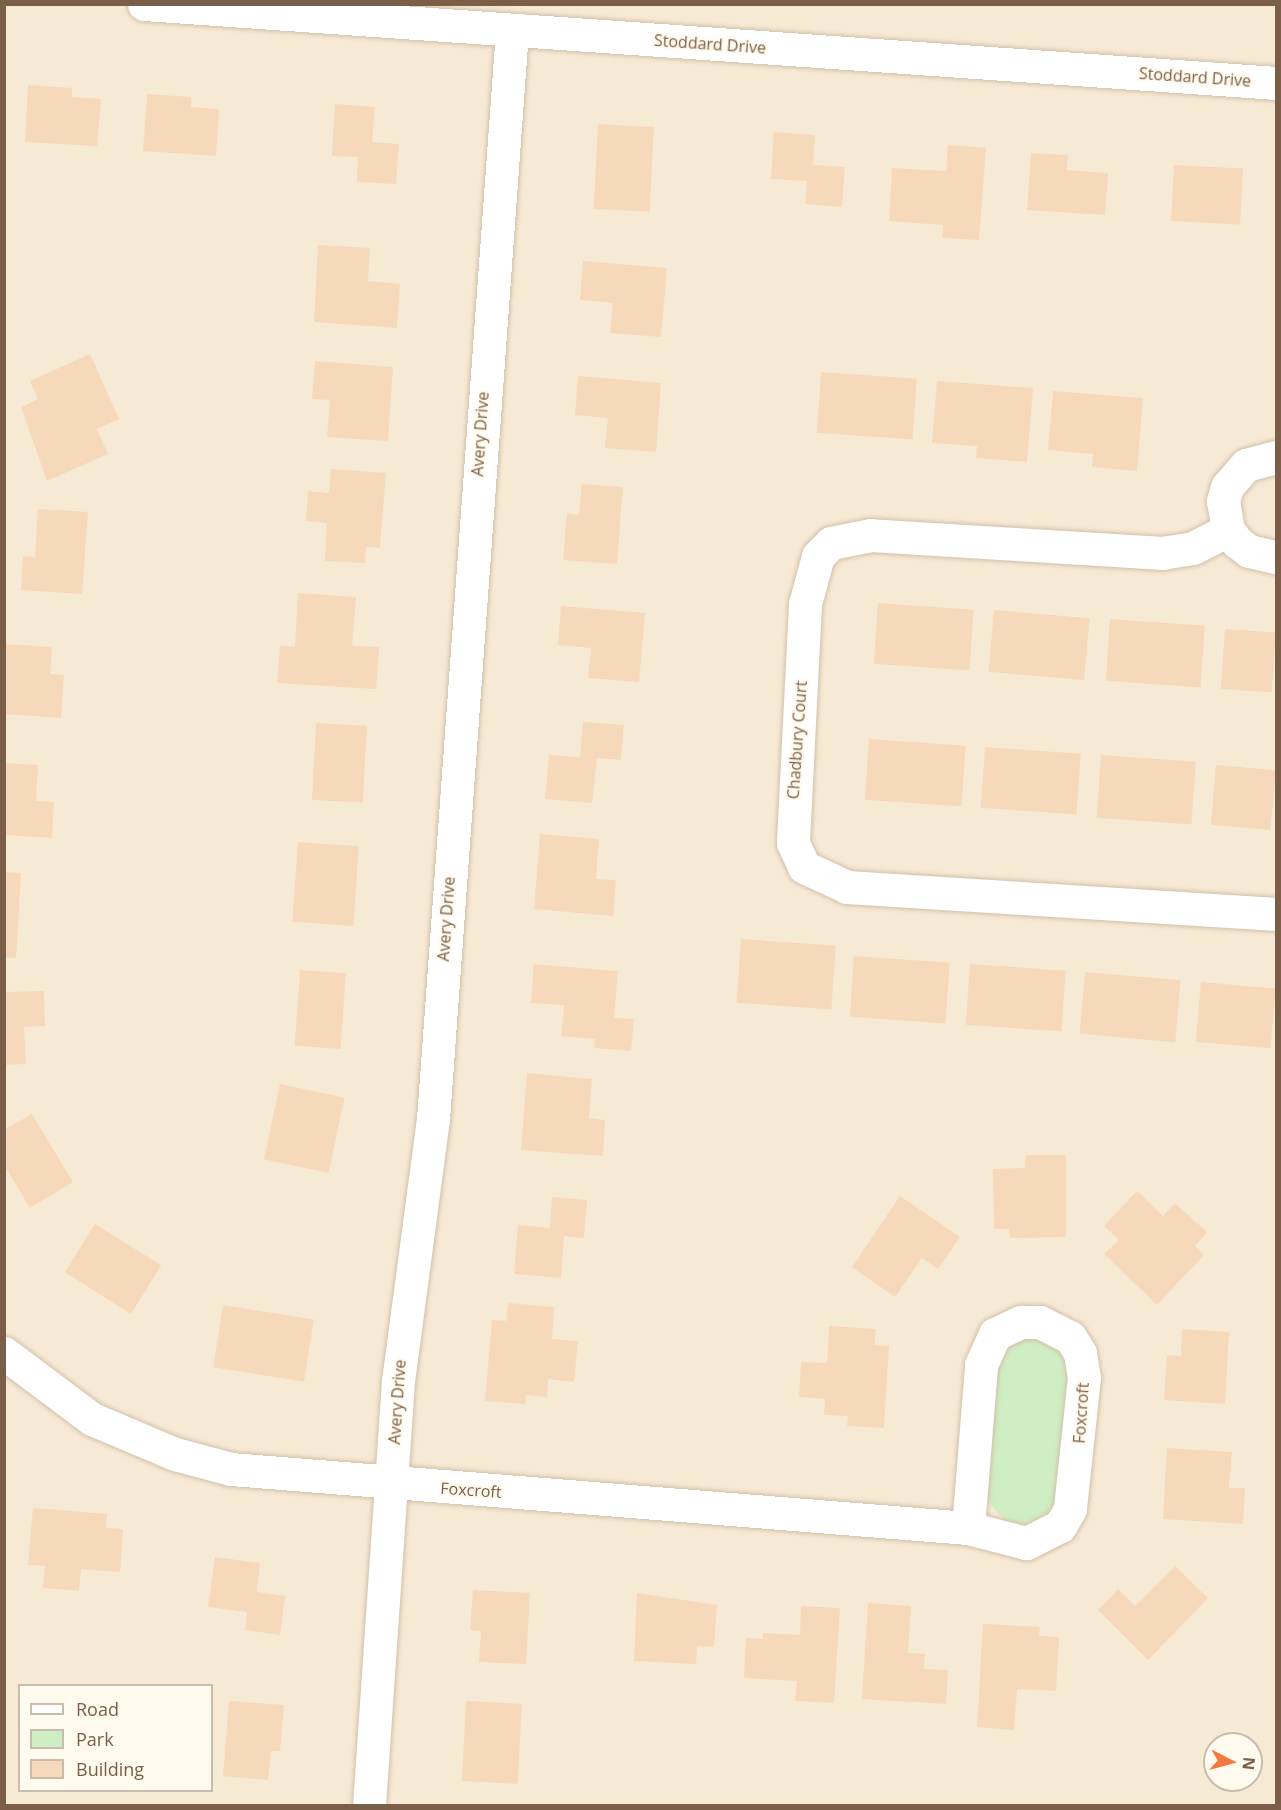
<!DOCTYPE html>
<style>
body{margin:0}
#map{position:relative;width:1281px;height:1810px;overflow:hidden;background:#fef7e6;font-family:"Open Sans",sans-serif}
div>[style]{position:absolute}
.residential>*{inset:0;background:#f7ead4}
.green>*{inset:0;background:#d0eec3}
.building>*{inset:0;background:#f6d8bb;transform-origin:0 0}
.roads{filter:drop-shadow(0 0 2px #d2bfaa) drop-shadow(0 0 2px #d2bfaa)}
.street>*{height:33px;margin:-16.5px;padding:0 16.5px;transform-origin:16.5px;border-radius:16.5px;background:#fff}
span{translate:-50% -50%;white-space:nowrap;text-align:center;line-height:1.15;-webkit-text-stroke:4.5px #fffaee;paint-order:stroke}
.street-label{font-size:16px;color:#7b5e48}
.frame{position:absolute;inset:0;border:6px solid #7b5e48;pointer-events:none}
.legend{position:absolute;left:18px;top:1684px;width:195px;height:108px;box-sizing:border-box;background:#fffaee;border:2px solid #cabcac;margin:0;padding:8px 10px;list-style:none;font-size:18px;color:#7b5e48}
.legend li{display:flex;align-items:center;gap:12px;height:30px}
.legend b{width:30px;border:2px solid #cabcac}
.north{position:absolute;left:1203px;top:1732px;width:60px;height:60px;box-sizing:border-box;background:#fffaee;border:2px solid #cabcac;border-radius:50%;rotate:96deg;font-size:16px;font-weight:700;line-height:24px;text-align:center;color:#7b5e48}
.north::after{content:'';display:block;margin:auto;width:21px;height:27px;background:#f27941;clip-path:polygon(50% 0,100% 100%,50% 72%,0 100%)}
</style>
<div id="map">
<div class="residential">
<i style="clip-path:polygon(evenodd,5px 5px,1276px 5px,1276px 1805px,5px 1806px,5px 5px,20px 1686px,212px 1686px,212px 1790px,20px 1790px,20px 1686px,5px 5px,1215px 1744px,1251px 1744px,1251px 1780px,1215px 1780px,1215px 1744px)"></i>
</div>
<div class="green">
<i style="clip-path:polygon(1041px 1337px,1065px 1354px,1070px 1377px,1054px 1510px,1025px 1527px,1006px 1522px,987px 1500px,995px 1374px,1013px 1342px)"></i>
</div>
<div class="building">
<i style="clip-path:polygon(28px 85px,72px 88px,72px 97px,101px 99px,97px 146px,25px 142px)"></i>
<i style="clip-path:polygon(147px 94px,191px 97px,191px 107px,219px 109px,216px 156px,143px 151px)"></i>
<i style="clip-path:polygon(335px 104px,375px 107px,372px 142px,399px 144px,396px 184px,357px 182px,358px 157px,332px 156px)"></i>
<i style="left:598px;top:124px;width:56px;height:85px;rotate:3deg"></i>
<i style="clip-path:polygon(774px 132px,815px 135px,813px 165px,845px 167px,842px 207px,805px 204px,807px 181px,771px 179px)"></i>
<i style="clip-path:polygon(948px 145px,986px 148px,979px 240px,942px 238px,943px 225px,889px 221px,892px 168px,946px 171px)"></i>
<i style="clip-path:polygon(1031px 153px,1068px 155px,1067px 170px,1108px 173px,1105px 215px,1027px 210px)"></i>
<i style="left:1174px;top:165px;width:69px;height:56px;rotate:3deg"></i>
<i style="clip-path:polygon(318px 245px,370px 248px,368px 281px,400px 284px,397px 328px,314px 322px)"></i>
<i style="clip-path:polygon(583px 261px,667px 268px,661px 337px,610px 333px,613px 303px,580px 300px)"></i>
<i style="clip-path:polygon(90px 354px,119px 419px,97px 429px,108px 454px,47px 481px,21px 407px,38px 399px,30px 381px)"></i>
<i style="clip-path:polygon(315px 361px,393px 367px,388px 441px,327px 437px,330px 400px,312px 399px)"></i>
<i style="left:821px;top:372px;width:96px;height:61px;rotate:4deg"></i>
<i style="clip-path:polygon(578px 376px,661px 383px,656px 452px,605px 448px,608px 418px,575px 415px)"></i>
<i style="clip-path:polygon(937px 381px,1033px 388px,1027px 462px,976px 458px,977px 446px,932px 443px)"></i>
<i style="clip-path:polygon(1053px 391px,1143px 398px,1137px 471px,1092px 467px,1093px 454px,1048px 450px)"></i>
<i style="clip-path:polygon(331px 469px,386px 473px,380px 548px,366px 547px,365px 563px,325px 561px,327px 523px,306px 521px,308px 491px,329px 493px)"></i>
<i style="clip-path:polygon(582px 484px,623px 487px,617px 564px,563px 560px,567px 513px,579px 515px)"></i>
<i style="clip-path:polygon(38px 509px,88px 512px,82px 594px,21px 590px,23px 556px,35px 557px)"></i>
<i style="clip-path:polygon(298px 593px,356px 597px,352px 646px,379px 647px,376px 689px,277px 683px,280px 646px,295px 647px)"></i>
<i style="left:878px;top:603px;width:96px;height:61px;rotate:4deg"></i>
<i style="clip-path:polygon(561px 606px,645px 613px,639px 682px,588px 678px,591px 648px,558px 645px)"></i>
<i style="left:994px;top:610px;width:96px;height:62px;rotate:5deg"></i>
<i style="left:1110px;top:619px;width:95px;height:62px;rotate:4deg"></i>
<i style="left:1225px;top:629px;width:51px;height:60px;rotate:4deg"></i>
<i style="clip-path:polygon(4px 644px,52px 647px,50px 674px,64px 675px,61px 718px,4px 714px)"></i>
<i style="clip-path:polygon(583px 722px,624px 725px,621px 760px,597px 758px,592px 803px,545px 799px,549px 755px,580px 757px)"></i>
<i style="left:316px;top:723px;width:51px;height:77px;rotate:3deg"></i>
<i style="left:869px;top:739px;width:97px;height:61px;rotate:4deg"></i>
<i style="left:985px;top:747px;width:96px;height:61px;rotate:4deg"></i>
<i style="left:1101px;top:755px;width:95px;height:63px;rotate:4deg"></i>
<i style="clip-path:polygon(4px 763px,38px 765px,36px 801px,54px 802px,52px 838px,4px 835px)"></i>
<i style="left:1216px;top:765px;width:60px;height:60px;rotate:5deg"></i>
<i style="clip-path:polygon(540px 834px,599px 839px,596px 879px,616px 880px,613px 916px,534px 909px)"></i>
<i style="left:298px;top:842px;width:61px;height:80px;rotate:4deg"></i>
<i style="clip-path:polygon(4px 872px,21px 873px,16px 958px,4px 957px)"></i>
<i style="left:741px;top:939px;width:95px;height:64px;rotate:4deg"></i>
<i style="left:854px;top:956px;width:96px;height:61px;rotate:4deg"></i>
<i style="clip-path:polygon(534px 964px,618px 971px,614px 1018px,634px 1019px,631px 1051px,594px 1048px,595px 1039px,561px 1036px,564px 1005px,531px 1003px)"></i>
<i style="left:970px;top:964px;width:96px;height:61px;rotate:4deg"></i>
<i style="left:300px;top:970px;width:46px;height:76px;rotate:4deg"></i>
<i style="left:1085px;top:972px;width:96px;height:62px;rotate:5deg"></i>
<i style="left:1201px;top:982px;width:75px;height:60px;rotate:5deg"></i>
<i style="clip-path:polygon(44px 991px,45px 1026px,24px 1027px,26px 1064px,4px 1065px,4px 992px)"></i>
<i style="clip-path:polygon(527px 1073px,592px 1079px,589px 1118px,605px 1120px,603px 1156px,521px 1150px)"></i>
<i style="left:280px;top:1084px;width:66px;height:77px;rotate:12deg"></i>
<i style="clip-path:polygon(32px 1114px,73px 1182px,30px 1208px,4px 1165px,4px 1130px)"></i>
<i style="clip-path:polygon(1026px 1155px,1066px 1155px,1066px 1237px,1010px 1238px,1009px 1229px,994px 1229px,993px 1169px,1025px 1168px)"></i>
<i style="clip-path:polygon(1137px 1191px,1163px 1216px,1175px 1203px,1207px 1232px,1195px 1246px,1204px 1255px,1157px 1305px,1104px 1254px,1119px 1240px,1104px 1226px)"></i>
<i style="clip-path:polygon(900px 1196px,960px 1237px,938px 1269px,922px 1258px,895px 1297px,852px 1267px)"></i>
<i style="clip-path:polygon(552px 1197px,587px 1200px,584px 1238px,564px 1236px,561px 1278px,514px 1274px,518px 1225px,550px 1228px)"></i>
<i style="left:95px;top:1224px;width:78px;height:57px;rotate:32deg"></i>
<i style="clip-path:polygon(508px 1303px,554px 1307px,552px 1339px,578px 1341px,574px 1382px,548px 1379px,547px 1397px,526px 1395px,525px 1404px,485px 1401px,492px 1320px,506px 1321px)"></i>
<i style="left:223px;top:1305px;width:92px;height:63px;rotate:9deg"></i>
<i style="clip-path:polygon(829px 1326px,876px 1329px,874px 1345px,889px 1346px,884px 1428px,847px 1426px,848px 1416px,824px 1415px,825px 1399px,799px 1397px,801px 1362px,827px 1363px)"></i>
<i style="clip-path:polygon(1182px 1329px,1229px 1332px,1225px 1404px,1164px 1400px,1167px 1355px,1181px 1356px)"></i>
<i style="clip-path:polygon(1167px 1448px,1232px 1452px,1229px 1488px,1245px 1488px,1243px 1524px,1163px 1519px)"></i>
<i style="clip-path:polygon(33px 1508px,107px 1514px,106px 1528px,123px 1529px,120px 1572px,81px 1569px,79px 1591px,43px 1588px,45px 1566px,28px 1565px)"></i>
<i style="clip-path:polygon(215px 1557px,260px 1563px,257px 1592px,285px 1596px,280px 1635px,245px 1630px,247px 1612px,208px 1607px)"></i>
<i style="clip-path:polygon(1175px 1566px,1208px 1598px,1148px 1660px,1098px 1610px,1118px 1589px,1135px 1606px)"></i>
<i style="clip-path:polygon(473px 1590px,530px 1593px,526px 1664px,479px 1662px,481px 1631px,470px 1630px)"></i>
<i style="clip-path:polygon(637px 1593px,717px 1605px,714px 1647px,697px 1646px,696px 1664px,634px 1661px)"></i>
<i style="clip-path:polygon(868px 1603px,911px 1606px,908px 1653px,925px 1654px,924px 1669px,948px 1670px,946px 1704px,862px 1699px)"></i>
<i style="clip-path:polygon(801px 1606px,840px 1608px,834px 1703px,795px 1701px,797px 1681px,744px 1678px,746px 1638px,763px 1639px,763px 1633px,800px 1635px)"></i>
<i style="clip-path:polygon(983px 1624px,1040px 1627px,1039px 1636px,1059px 1637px,1056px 1691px,1017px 1689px,1014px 1730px,977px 1727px)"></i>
<i style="clip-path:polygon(229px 1701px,284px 1705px,280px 1751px,271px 1751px,268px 1780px,223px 1776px)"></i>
<i style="left:466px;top:1701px;width:56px;height:80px;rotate:3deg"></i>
</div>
<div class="roads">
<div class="street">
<i style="left:144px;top:4px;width:1135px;rotate:3.99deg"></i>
<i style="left:1276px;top:457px;width:31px;rotate:165deg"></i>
<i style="left:1246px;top:465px;width:29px;rotate:131deg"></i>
<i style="left:1227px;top:487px;width:15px;rotate:106deg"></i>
<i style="left:1223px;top:501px;width:29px;rotate:80deg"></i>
<i style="left:1228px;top:530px;width:15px;rotate:53deg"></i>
<i style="left:1237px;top:542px;width:15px;rotate:37deg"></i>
<i style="left:1249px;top:551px;width:28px;rotate:13deg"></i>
<i style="left:1228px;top:530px;width:39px;rotate:153deg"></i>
<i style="left:1193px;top:548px;width:30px;rotate:171deg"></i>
<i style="left:1163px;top:553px;width:293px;rotate:-176.5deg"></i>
<i style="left:871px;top:535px;width:41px;rotate:168.7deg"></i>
<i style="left:831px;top:543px;width:18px;rotate:135deg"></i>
<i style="left:818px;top:556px;width:50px;rotate:105.2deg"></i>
<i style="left:805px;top:604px;width:239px;rotate:92.9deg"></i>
<i style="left:793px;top:843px;width:26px;rotate:65deg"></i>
<i style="left:804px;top:867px;width:47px;rotate:24.9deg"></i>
<i style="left:847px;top:887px;width:430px;rotate:3.6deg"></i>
<i style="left:1021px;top:1322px;width:19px"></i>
<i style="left:1040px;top:1322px;width:34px;rotate:27deg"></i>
<i style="left:1070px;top:1337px;width:19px;rotate:58deg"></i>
<i style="left:1080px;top:1353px;width:24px;rotate:81deg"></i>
<i style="left:1084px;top:1377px;width:133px;rotate:96.1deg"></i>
<i style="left:1070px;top:1509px;width:20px;rotate:120deg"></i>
<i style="left:1060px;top:1526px;width:38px;rotate:153deg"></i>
<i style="left:1026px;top:1543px;width:60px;rotate:-165.5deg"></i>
<i style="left:968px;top:1528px;width:164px;rotate:-85.4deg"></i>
<i style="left:981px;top:1365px;width:34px;rotate:-66deg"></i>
<i style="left:995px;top:1334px;width:29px;rotate:-25deg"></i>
<i style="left:4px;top:1353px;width:110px;rotate:36.9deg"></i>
<i style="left:92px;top:1419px;width:90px;rotate:22.9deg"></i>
<i style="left:175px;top:1454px;width:58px;rotate:15deg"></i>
<i style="left:231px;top:1469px;width:739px;rotate:4.58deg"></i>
<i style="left:369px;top:1806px;width:426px;rotate:-86.1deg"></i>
<i style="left:398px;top:1381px;width:264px;rotate:-82.4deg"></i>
<i style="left:433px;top:1119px;width:1092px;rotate:-85.85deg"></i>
</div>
</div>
<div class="street-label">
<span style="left:710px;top:44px;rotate:4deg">Stoddard Drive</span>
<span style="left:1195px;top:77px;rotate:4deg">Stoddard Drive</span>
<span style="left:480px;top:434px;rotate:-86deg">Avery Drive</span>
<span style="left:797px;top:740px;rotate:-86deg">Chadbury Court</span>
<span style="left:446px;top:919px;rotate:-86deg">Avery Drive</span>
<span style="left:397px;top:1402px;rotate:-86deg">Avery Drive</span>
<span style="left:1081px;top:1413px;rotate:-86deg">Foxcroft</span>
<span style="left:471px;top:1490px;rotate:4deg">Foxcroft</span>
</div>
<div class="frame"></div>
<ul class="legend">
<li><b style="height:8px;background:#fff"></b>Road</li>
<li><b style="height:16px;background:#d0eec3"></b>Park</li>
<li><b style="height:16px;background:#f6d8bb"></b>Building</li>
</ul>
<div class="north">N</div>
</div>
